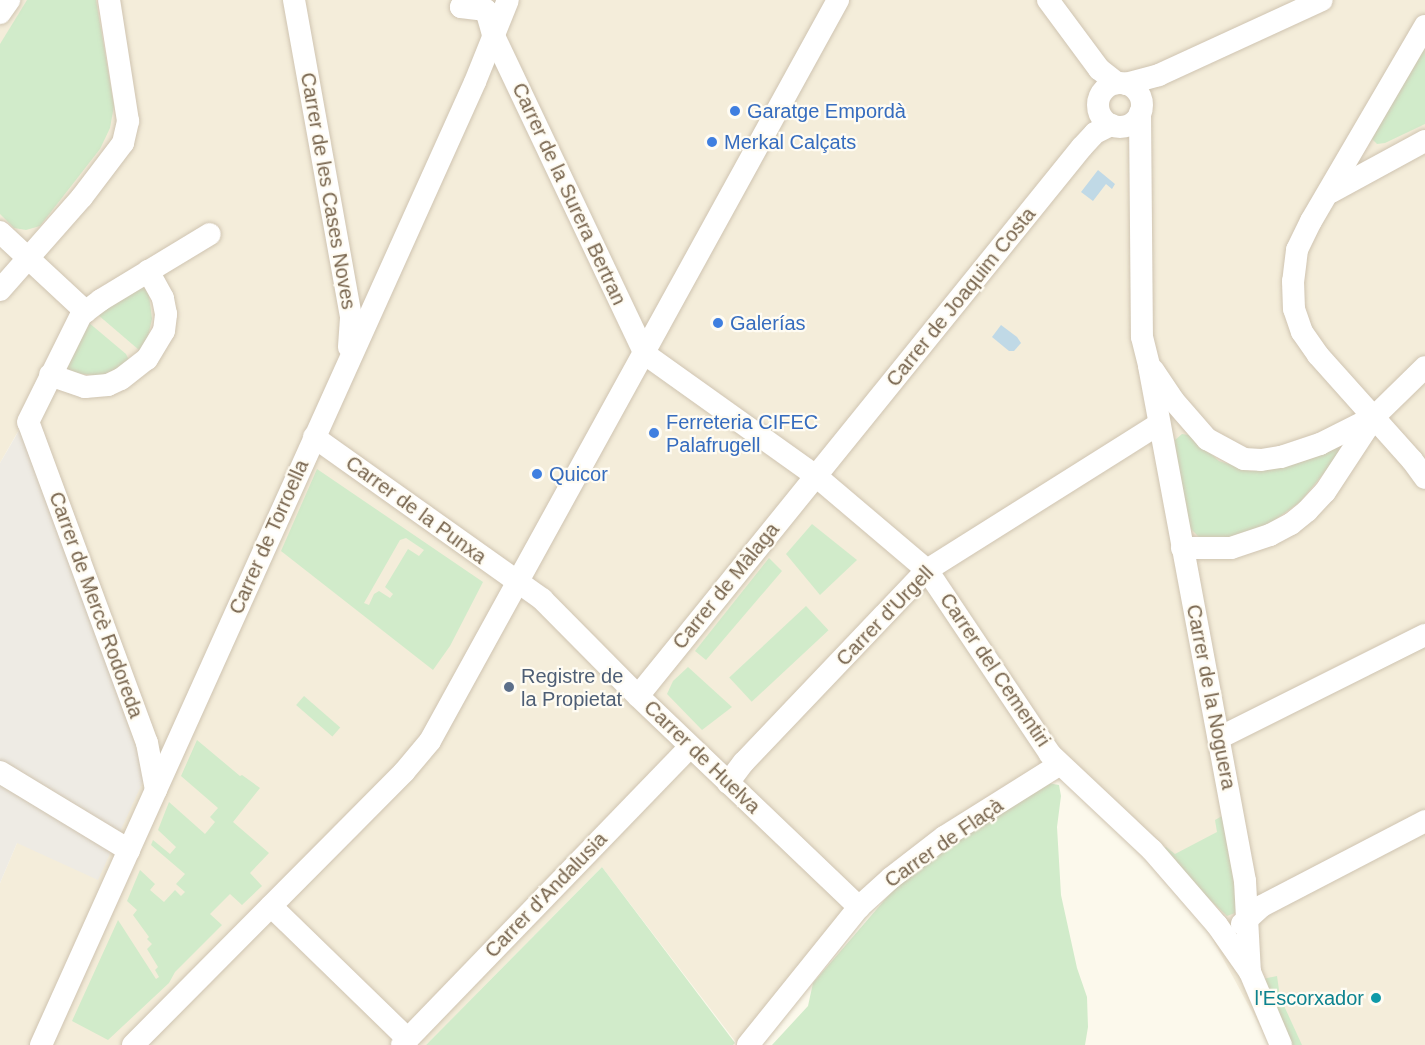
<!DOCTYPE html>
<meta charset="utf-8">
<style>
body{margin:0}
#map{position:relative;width:1425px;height:1045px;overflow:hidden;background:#fcf9ec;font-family:Arial,sans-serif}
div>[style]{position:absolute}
.residential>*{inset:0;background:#f4edda}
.industrial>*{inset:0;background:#eeebe4}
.green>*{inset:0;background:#d1ebca;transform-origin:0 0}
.water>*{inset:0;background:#c0d9e6}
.roads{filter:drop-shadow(0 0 2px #cfc4b1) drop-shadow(0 0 2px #cfc4b1)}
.minor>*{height:22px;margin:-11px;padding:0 11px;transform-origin:11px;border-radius:11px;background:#fff}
.minor>.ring{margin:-11px;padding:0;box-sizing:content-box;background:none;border:22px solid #fff;border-radius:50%}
.dots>*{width:16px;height:16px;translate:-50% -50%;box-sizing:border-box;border:3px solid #fffcf3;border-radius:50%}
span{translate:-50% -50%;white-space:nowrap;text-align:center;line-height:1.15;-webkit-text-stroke:4.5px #fffcf3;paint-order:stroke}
.shop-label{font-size:20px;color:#366cbe}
.left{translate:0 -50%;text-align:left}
.street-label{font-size:20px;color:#78654e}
.service-label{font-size:20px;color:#4e5e75}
.culture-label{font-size:20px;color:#0d838f}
.right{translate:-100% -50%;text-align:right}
</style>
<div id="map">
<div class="residential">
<i style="clip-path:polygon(0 0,1425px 0,1425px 1045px,1270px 1045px,1207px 929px,1135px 847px,1064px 778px,1047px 777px,902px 876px,738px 1045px,602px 867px,426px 1045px,0 1045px,0 883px,17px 843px,20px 428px,0 463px)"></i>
</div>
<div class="industrial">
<i style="clip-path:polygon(21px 427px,146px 775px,98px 880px,17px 843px,0 883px,0 463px)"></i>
</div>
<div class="green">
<i style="clip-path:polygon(27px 0,96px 0,114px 106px,110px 128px,100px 149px,40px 226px,26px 230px,14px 228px,0 214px,0 44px)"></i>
<i style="clip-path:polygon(1425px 44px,1425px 124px,1385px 143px,1377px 144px,1372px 139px)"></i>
<i style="clip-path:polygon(139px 287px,144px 288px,149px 295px,152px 319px,147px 341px,139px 350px,97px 314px)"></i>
<i style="clip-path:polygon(88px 322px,126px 354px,129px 360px,128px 363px,101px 376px,66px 372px,65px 361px)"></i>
<i style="clip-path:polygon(1182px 434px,1189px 435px,1219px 461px,1251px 471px,1262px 470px,1338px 446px,1342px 451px,1300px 502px,1266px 526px,1229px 537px,1200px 538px,1191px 529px,1188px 521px,1175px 446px,1175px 440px)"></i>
<i style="clip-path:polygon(evenodd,317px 469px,483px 582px,450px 646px,433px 670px,281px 551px,317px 469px,406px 538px,424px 550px,419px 556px,408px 549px,385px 587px,393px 594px,390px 598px,379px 591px,374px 594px,369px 605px,364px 603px,400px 540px,406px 538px)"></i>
<i style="clip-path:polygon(812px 524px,857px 560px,820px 595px,786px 554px)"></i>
<i style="clip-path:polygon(769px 558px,782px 571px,706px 660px,695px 651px)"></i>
<i style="left:806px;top:606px;width:33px;height:105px;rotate:47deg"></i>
<i style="clip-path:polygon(688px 667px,732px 707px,702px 730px,667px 694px,673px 681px)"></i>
<i style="left:304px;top:696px;width:48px;height:12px;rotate:41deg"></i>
<i style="clip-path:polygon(197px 740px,240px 776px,242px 775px,260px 788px,233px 822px,269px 853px,250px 873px,262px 886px,242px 905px,230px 894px,210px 914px,222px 925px,175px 972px,169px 983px,108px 1040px,72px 1021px,118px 920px,156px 979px,159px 977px,155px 970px,158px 967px,147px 949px,152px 944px,147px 939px,149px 937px,133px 915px,137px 910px,127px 901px,140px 870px,155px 884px,150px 890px,164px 902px,175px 890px,181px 896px,185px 892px,176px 884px,185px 874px,151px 845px,153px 840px,170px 854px,176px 847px,158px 830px,169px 802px,205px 834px,215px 822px,210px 817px,218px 808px,181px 776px)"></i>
<i style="clip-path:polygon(1048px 783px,1059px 785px,1061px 796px,1057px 827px,1061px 895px,1077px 968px,1087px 997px,1088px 1027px,1085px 1045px,772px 1045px,808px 1006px,813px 983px,901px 881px,921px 863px)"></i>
<i style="clip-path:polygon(1222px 816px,1238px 907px,1235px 913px,1227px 916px,1159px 851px,1166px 847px,1175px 854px,1217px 832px,1215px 820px)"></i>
<i style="clip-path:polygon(602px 867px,735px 1043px,733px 1045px,426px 1045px)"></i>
<i style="clip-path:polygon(1277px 976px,1280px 997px,1302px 1045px,1290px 1045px,1263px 979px)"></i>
</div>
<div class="water">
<i style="clip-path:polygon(1098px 170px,1115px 184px,1112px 189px,1106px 184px,1093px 201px,1081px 192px)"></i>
<i style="clip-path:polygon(1001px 325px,1017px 337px,1021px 343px,1014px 351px,1009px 351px,992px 337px)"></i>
</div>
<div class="roads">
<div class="minor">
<i style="left:294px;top:0;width:323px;rotate:79.8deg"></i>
<i style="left:351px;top:318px;width:29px;rotate:94deg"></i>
<i style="left:465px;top:0;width:8px;rotate:120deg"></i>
<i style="left:461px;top:7px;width:25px;rotate:7deg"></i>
<i style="left:486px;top:10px;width:25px;rotate:74deg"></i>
<i style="left:493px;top:34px;width:354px;rotate:64.6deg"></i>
<i style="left:645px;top:354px;width:210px;rotate:35.5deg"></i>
<i style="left:816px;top:476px;width:145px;rotate:40.3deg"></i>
<i style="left:927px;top:570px;width:221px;rotate:56.2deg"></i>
<i style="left:1050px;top:754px;width:140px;rotate:43.3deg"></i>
<i style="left:1152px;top:850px;width:99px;rotate:49.1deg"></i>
<i style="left:1217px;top:925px;width:57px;rotate:54.9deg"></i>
<i style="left:1250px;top:972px;width:79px;rotate:67deg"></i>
<i style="left:1048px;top:0;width:86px;rotate:53.5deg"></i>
<i style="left:1099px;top:69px;width:23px;rotate:38deg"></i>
<i style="left:0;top:13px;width:16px;rotate:-55deg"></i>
<i style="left:1425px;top:26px;width:226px;rotate:120.3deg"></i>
<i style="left:1311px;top:221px;width:32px;rotate:116deg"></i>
<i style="left:1297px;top:250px;width:31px;rotate:97deg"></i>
<i style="left:1293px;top:281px;width:28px;rotate:88deg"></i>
<i style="left:1294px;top:309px;width:24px;rotate:71deg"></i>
<i style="left:1302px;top:332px;width:28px;rotate:55deg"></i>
<i style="left:1318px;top:355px;width:141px;rotate:48.2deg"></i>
<i style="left:1412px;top:460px;width:22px;rotate:54deg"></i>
<i class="ring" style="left:1098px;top:83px;width:22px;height:22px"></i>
<i style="left:1126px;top:84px;width:34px;rotate:-15deg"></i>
<i style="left:1159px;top:75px;width:179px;rotate:-24.7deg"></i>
<i style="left:1140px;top:113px;width:224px;rotate:89.5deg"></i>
<i style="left:1142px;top:337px;width:30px;rotate:76deg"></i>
<i style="left:1149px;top:366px;width:524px;rotate:79.44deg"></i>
<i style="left:1245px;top:881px;width:91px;rotate:86.9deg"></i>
<i style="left:1331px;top:192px;width:107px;rotate:-28.5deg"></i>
<i style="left:0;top:232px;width:117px;rotate:42.9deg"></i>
<i style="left:0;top:290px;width:124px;rotate:-48.6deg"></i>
<i style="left:82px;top:197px;width:68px;rotate:-52.8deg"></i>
<i style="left:123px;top:143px;width:23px;rotate:-77deg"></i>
<i style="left:128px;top:121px;width:122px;rotate:-98.9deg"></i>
<i style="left:1153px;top:370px;width:36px;rotate:56deg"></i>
<i style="left:1173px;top:400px;width:52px;rotate:48.9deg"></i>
<i style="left:1207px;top:439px;width:42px;rotate:28.4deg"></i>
<i style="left:1244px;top:459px;width:17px;rotate:3deg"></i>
<i style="left:1261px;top:460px;width:20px;rotate:-9deg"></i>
<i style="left:1281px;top:457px;width:41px;rotate:-18.4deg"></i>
<i style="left:1320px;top:444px;width:60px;rotate:-26.6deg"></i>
<i style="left:1374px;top:417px;width:71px;rotate:-44.4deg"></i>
<i style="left:50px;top:375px;width:37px;rotate:19deg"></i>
<i style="left:85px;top:387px;width:23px;rotate:-5deg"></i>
<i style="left:108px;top:385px;width:14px;rotate:-25deg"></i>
<i style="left:121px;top:379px;width:33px;rotate:-38deg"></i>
<i style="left:147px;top:359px;width:33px;rotate:-59deg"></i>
<i style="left:164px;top:331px;width:17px;rotate:-83deg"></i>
<i style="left:166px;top:314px;width:16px;rotate:-101deg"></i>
<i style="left:163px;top:298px;width:31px;rotate:-119deg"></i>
<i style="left:314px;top:437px;width:280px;rotate:35.4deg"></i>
<i style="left:542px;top:599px;width:136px;rotate:45.3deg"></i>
<i style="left:638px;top:696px;width:306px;rotate:43.7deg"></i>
<i style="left:1182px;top:548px;width:49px"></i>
<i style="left:1231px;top:548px;width:41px;rotate:-18.4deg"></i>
<i style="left:1270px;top:535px;width:24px;rotate:-28deg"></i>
<i style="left:1291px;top:524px;width:21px;rotate:-39deg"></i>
<i style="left:1307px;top:511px;width:26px;rotate:-47deg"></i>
<i style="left:1325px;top:492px;width:87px;rotate:-56.7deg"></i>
<i style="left:638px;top:696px;width:706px;rotate:-51.04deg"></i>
<i style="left:1082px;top:147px;width:19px;rotate:-47deg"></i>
<i style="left:1095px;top:133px;width:18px;rotate:-27deg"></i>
<i style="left:1219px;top:738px;width:230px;rotate:-26.6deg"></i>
<i style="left:0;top:772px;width:151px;rotate:31.2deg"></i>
<i style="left:728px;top:783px;width:26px;rotate:-53deg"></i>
<i style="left:744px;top:762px;width:265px;rotate:-46.4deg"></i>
<i style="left:927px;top:570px;width:274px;rotate:-32.2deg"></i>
<i style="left:156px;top:790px;width:48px;rotate:-100.8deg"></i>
<i style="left:147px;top:743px;width:342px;rotate:-110.3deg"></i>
<i style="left:28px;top:422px;width:119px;rotate:-63.6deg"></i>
<i style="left:81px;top:315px;width:25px;rotate:-37deg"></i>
<i style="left:101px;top:300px;width:127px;rotate:-31.2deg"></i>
<i style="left:271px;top:906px;width:191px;rotate:44.2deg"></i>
<i style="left:1242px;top:924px;width:27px;rotate:-42deg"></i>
<i style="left:1262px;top:906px;width:184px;rotate:-27.5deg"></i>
<i style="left:41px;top:1045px;width:1056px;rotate:-65.74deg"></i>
<i style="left:475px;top:82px;width:88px;rotate:-68.1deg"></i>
<i style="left:133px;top:1045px;width:385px;rotate:-45.2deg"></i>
<i style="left:404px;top:772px;width:40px;rotate:-50deg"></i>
<i style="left:430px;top:741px;width:846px;rotate:-61.16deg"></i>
<i style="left:402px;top:1045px;width:414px;rotate:-46deg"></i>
<i style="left:748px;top:1045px;width:177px;rotate:-51.2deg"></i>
<i style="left:859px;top:907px;width:43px;rotate:-42.2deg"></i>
<i style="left:891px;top:878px;width:67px;rotate:-37.7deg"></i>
<i style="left:944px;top:837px;width:136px;rotate:-32.1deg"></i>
</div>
</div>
<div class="dots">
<i style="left:735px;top:111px;background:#3f7fe0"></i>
<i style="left:712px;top:142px;background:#3f7fe0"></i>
<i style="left:718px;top:323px;background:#3f7fe0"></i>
<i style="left:654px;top:433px;background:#3f7fe0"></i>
<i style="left:537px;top:474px;background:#3f7fe0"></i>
<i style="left:509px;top:687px;background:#5c6f8a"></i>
<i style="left:1376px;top:998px;background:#0f9aa8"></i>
</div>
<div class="shop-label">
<span class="left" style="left:747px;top:111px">Garatge Empordà</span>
<span class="left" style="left:724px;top:142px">Merkal Calçats</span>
<span class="left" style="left:730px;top:323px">Galerías</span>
<span class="left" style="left:666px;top:434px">Ferreteria CIFEC<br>Palafrugell</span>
<span class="left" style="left:549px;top:474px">Quicor</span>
</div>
<div class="street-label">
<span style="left:328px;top:191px;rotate:80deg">Carrer de les Cases Noves</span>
<span style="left:569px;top:194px;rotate:65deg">Carrer de la Surera Bertran</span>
<span style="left:961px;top:297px;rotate:-51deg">Carrer de Joaquim Costa</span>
<span style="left:416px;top:510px;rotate:36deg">Carrer de la Punxa</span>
<span style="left:269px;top:537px;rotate:-66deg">Carrer de Torroella</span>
<span style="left:726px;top:586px;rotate:-51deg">Carrer de Màlaga</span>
<span style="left:96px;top:605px;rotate:70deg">Carrer de Mercè Rodoreda</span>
<span style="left:885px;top:616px;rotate:-46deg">Carrer d'Urgell</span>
<span style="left:995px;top:670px;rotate:56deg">Carrer del Cementiri</span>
<span style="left:1211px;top:697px;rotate:79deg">Carrer de la Noguera</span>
<span style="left:702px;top:757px;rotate:44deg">Carrer de Huelva</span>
<span style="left:944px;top:843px;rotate:-35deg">Carrer de Flaçà</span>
<span style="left:546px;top:895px;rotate:-46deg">Carrer d'Andalusia</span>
</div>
<div class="service-label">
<span class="left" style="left:521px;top:688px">Registre de<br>la Propietat</span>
</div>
<div class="culture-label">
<span class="right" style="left:1364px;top:998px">l'Escorxador</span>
</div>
</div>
